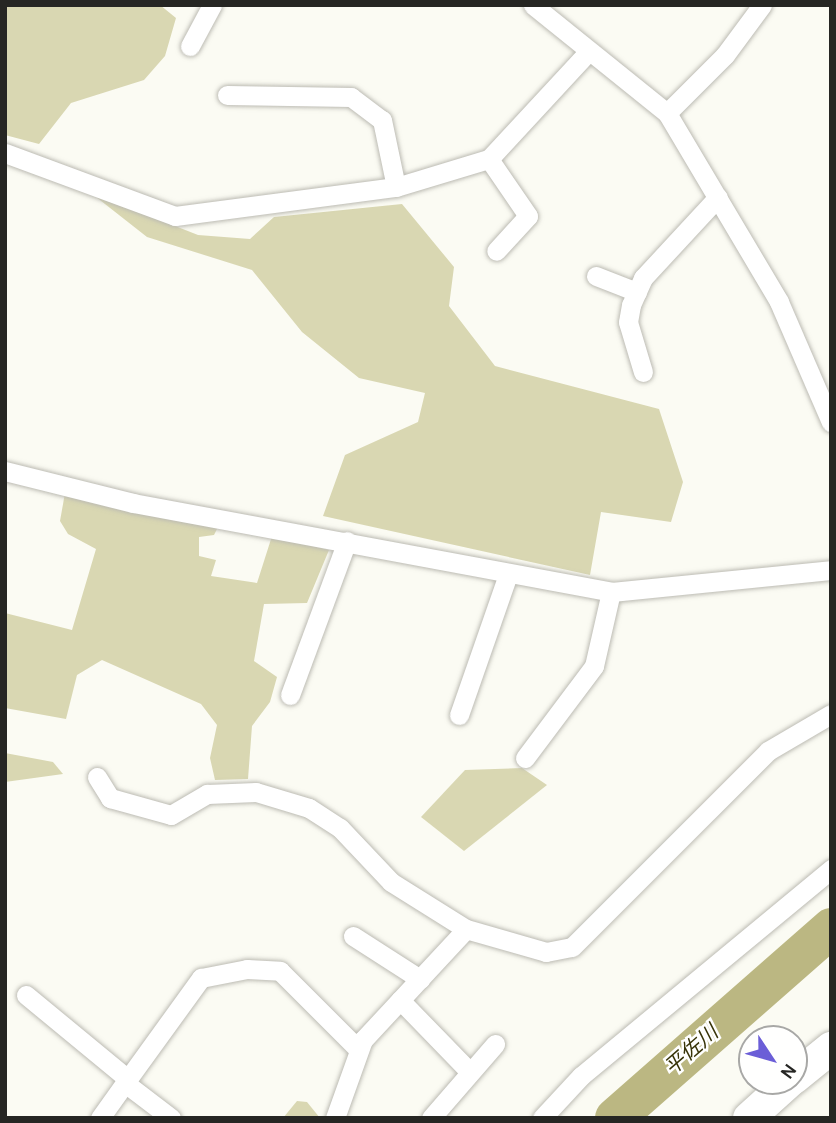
<!DOCTYPE html>
<meta charset="utf-8">
<style>
body{margin:0}
#map{position:relative;width:836px;height:1123px;overflow:hidden;background:#fbfbf3;font-family:Karla,"Noto Sans JP",sans-serif}
div>[style]{position:absolute}
.green>*{inset:0;background:#d9d7b2}
.river>*{height:40px;margin:-20px;padding:0 20px;transform-origin:20px;border-radius:20px;background:#bbb782}
.roads{filter:drop-shadow(0 0 2px #bcbbb3) drop-shadow(0 0 2px #bcbbb3)}
.street>*{height:19px;margin:-9.5px;padding:0 9.5px;transform-origin:9.5px;border-radius:9.5px;background:#fff}
.primary>*{height:32px;margin:-16px;padding:0 16px;transform-origin:16px;border-radius:16px;background:#fff}
span{translate:-50% -50%;white-space:nowrap;text-align:center;line-height:1.15;-webkit-text-stroke:5px #fffffe;paint-order:stroke}
.water-label{font-size:21px;color:#383408;font-style:italic}
.frame{position:absolute;inset:0;border:7px solid #262623;pointer-events:none}
.north{position:absolute;left:738px;top:1025px;width:70px;height:70px;box-sizing:border-box;background:#fffffe;border:2px solid #a8a8a6;border-radius:50%;rotate:126deg;font-size:19px;font-weight:700;line-height:28px;text-align:center;color:#262623}
.north::after{content:'';display:block;margin:auto;width:24px;height:32px;background:#6b5ed7;clip-path:polygon(50% 0,100% 100%,50% 72%,0 100%)}
</style>
<div id="map">
<div class="green">
<i style="clip-path:polygon(5px 5px,160px 5px,176px 18px,165px 56px,144px 80px,71px 103px,39px 144px,5px 135px)"></i>
<i style="clip-path:polygon(91px 193px,198px 235px,250px 239px,274px 217px,402px 204px,454px 267px,449px 306px,495px 366px,659px 409px,683px 482px,671px 522px,601px 512px,590px 575px,323px 516px,345px 455px,418px 422px,425px 393px,359px 378px,302px 332px,252px 270px,147px 237px)"></i>
<i style="clip-path:polygon(65px 493px,218px 527px,214px 535px,199px 537px,199px 556px,216px 560px,211px 576px,257px 583px,272px 536px,329px 550px,307px 603px,264px 604px,254px 661px,277px 677px,270px 702px,252px 726px,248px 779px,215px 780px,210px 758px,217px 725px,201px 704px,102px 660px,77px 675px,66px 719px,5px 708px,5px 613px,72px 630px,96px 549px,68px 534px,60px 521px)"></i>
<i style="clip-path:polygon(5px 753px,53px 762px,63px 774px,5px 782px)"></i>
<i style="clip-path:polygon(522px 768px,547px 785px,464px 851px,421px 817px,465px 770px)"></i>
<i style="clip-path:polygon(297px 1101px,307px 1102px,320px 1118px,283px 1118px)"></i>
</div>
<div class="river">
<i style="left:615px;top:1118px;width:288px;rotate:-41.3deg"></i>
</div>
<div class="roads">
<div class="street">
<i style="left:533px;top:5px;width:172px;rotate:38.9deg"></i>
<i style="left:667px;top:113px;width:220px;rotate:59.3deg"></i>
<i style="left:779px;top:302px;width:131px;rotate:66.6deg"></i>
<i style="left:190px;top:46px;width:47px;rotate:-61.8deg"></i>
<i style="left:227px;top:95px;width:124px;rotate:0.9deg"></i>
<i style="left:351px;top:97px;width:39px;rotate:37deg"></i>
<i style="left:382px;top:120px;width:68px;rotate:78.2deg"></i>
<i style="left:667px;top:113px;width:82px;rotate:-45deg"></i>
<i style="left:725px;top:55px;width:62px;rotate:-53.5deg"></i>
<i style="left:5px;top:153px;width:181px;rotate:20.3deg"></i>
<i style="left:175px;top:216px;width:223px;rotate:-7.5deg"></i>
<i style="left:396px;top:187px;width:97px;rotate:-16.8deg"></i>
<i style="left:489px;top:159px;width:147px;rotate:-47.2deg"></i>
<i style="left:489px;top:159px;width:69px;rotate:55.6deg"></i>
<i style="left:528px;top:216px;width:47px;rotate:132.4deg"></i>
<i style="left:596px;top:276px;width:44px;rotate:21.3deg"></i>
<i style="left:643px;top:372px;width:52px;rotate:-106.7deg"></i>
<i style="left:628px;top:322px;width:17px;rotate:-80deg"></i>
<i style="left:631px;top:305px;width:30px;rotate:-66deg"></i>
<i style="left:643px;top:278px;width:110px;rotate:-47.2deg"></i>
<i style="left:5px;top:471px;width:132px;rotate:14deg"></i>
<i style="left:133px;top:503px;width:486px;rotate:10.5deg"></i>
<i style="left:611px;top:592px;width:221px;rotate:-5.7deg"></i>
<i style="left:290px;top:695px;width:164px;rotate:-69.7deg"></i>
<i style="left:459px;top:715px;width:149px;rotate:-70.8deg"></i>
<i style="left:525px;top:758px;width:115px;rotate:-53.1deg"></i>
<i style="left:594px;top:666px;width:76px;rotate:-77.1deg"></i>
<i style="left:97px;top:777px;width:25px;rotate:58deg"></i>
<i style="left:110px;top:798px;width:63px;rotate:15.6deg"></i>
<i style="left:171px;top:815px;width:42px;rotate:-30.3deg"></i>
<i style="left:207px;top:794px;width:49px;rotate:-2.3deg"></i>
<i style="left:256px;top:792px;width:55px;rotate:16.8deg"></i>
<i style="left:309px;top:808px;width:37px;rotate:33deg"></i>
<i style="left:340px;top:828px;width:74px;rotate:46.6deg"></i>
<i style="left:391px;top:882px;width:89px;rotate:32.1deg"></i>
<i style="left:466px;top:929px;width:83px;rotate:16deg"></i>
<i style="left:546px;top:952px;width:26px;rotate:-11deg"></i>
<i style="left:572px;top:947px;width:277px;rotate:-45deg"></i>
<i style="left:768px;top:751px;width:73px;rotate:-30.4deg"></i>
<i style="left:353px;top:936px;width:80px;rotate:32.7deg"></i>
<i style="left:26px;top:995px;width:132px;rotate:39.5deg"></i>
<i style="left:400px;top:1000px;width:98px;rotate:45.8deg"></i>
<i style="left:100px;top:1118px;width:43px;rotate:-54.5deg"></i>
<i style="left:171px;top:1118px;width:58px;rotate:-142.7deg"></i>
<i style="left:125px;top:1083px;width:130px;rotate:-54.1deg"></i>
<i style="left:201px;top:978px;width:47px;rotate:-11.1deg"></i>
<i style="left:247px;top:969px;width:33px;rotate:3deg"></i>
<i style="left:280px;top:971px;width:110px;rotate:45deg"></i>
<i style="left:335px;top:1118px;width:83px;rotate:-70.3deg"></i>
<i style="left:363px;top:1040px;width:151px;rotate:-47.1deg"></i>
<i style="left:431px;top:1118px;width:98px;rotate:-49.1deg"></i>
<i style="left:542px;top:1118px;width:57px;rotate:-47.1deg"></i>
<i style="left:581px;top:1076px;width:325px;rotate:-39.6deg"></i>
</div>
<div class="primary">
<i style="left:794px;top:1078px;width:48px;rotate:-39deg"></i>
<i style="left:749px;top:1118px;width:55px;rotate:-42.1deg"></i>
</div>
</div>
<div class="water-label">
<span style="left:691px;top:1050px;rotate:-41deg">平佐川</span>
</div>
<div class="frame"></div>
<div class="north">N</div>
</div>
